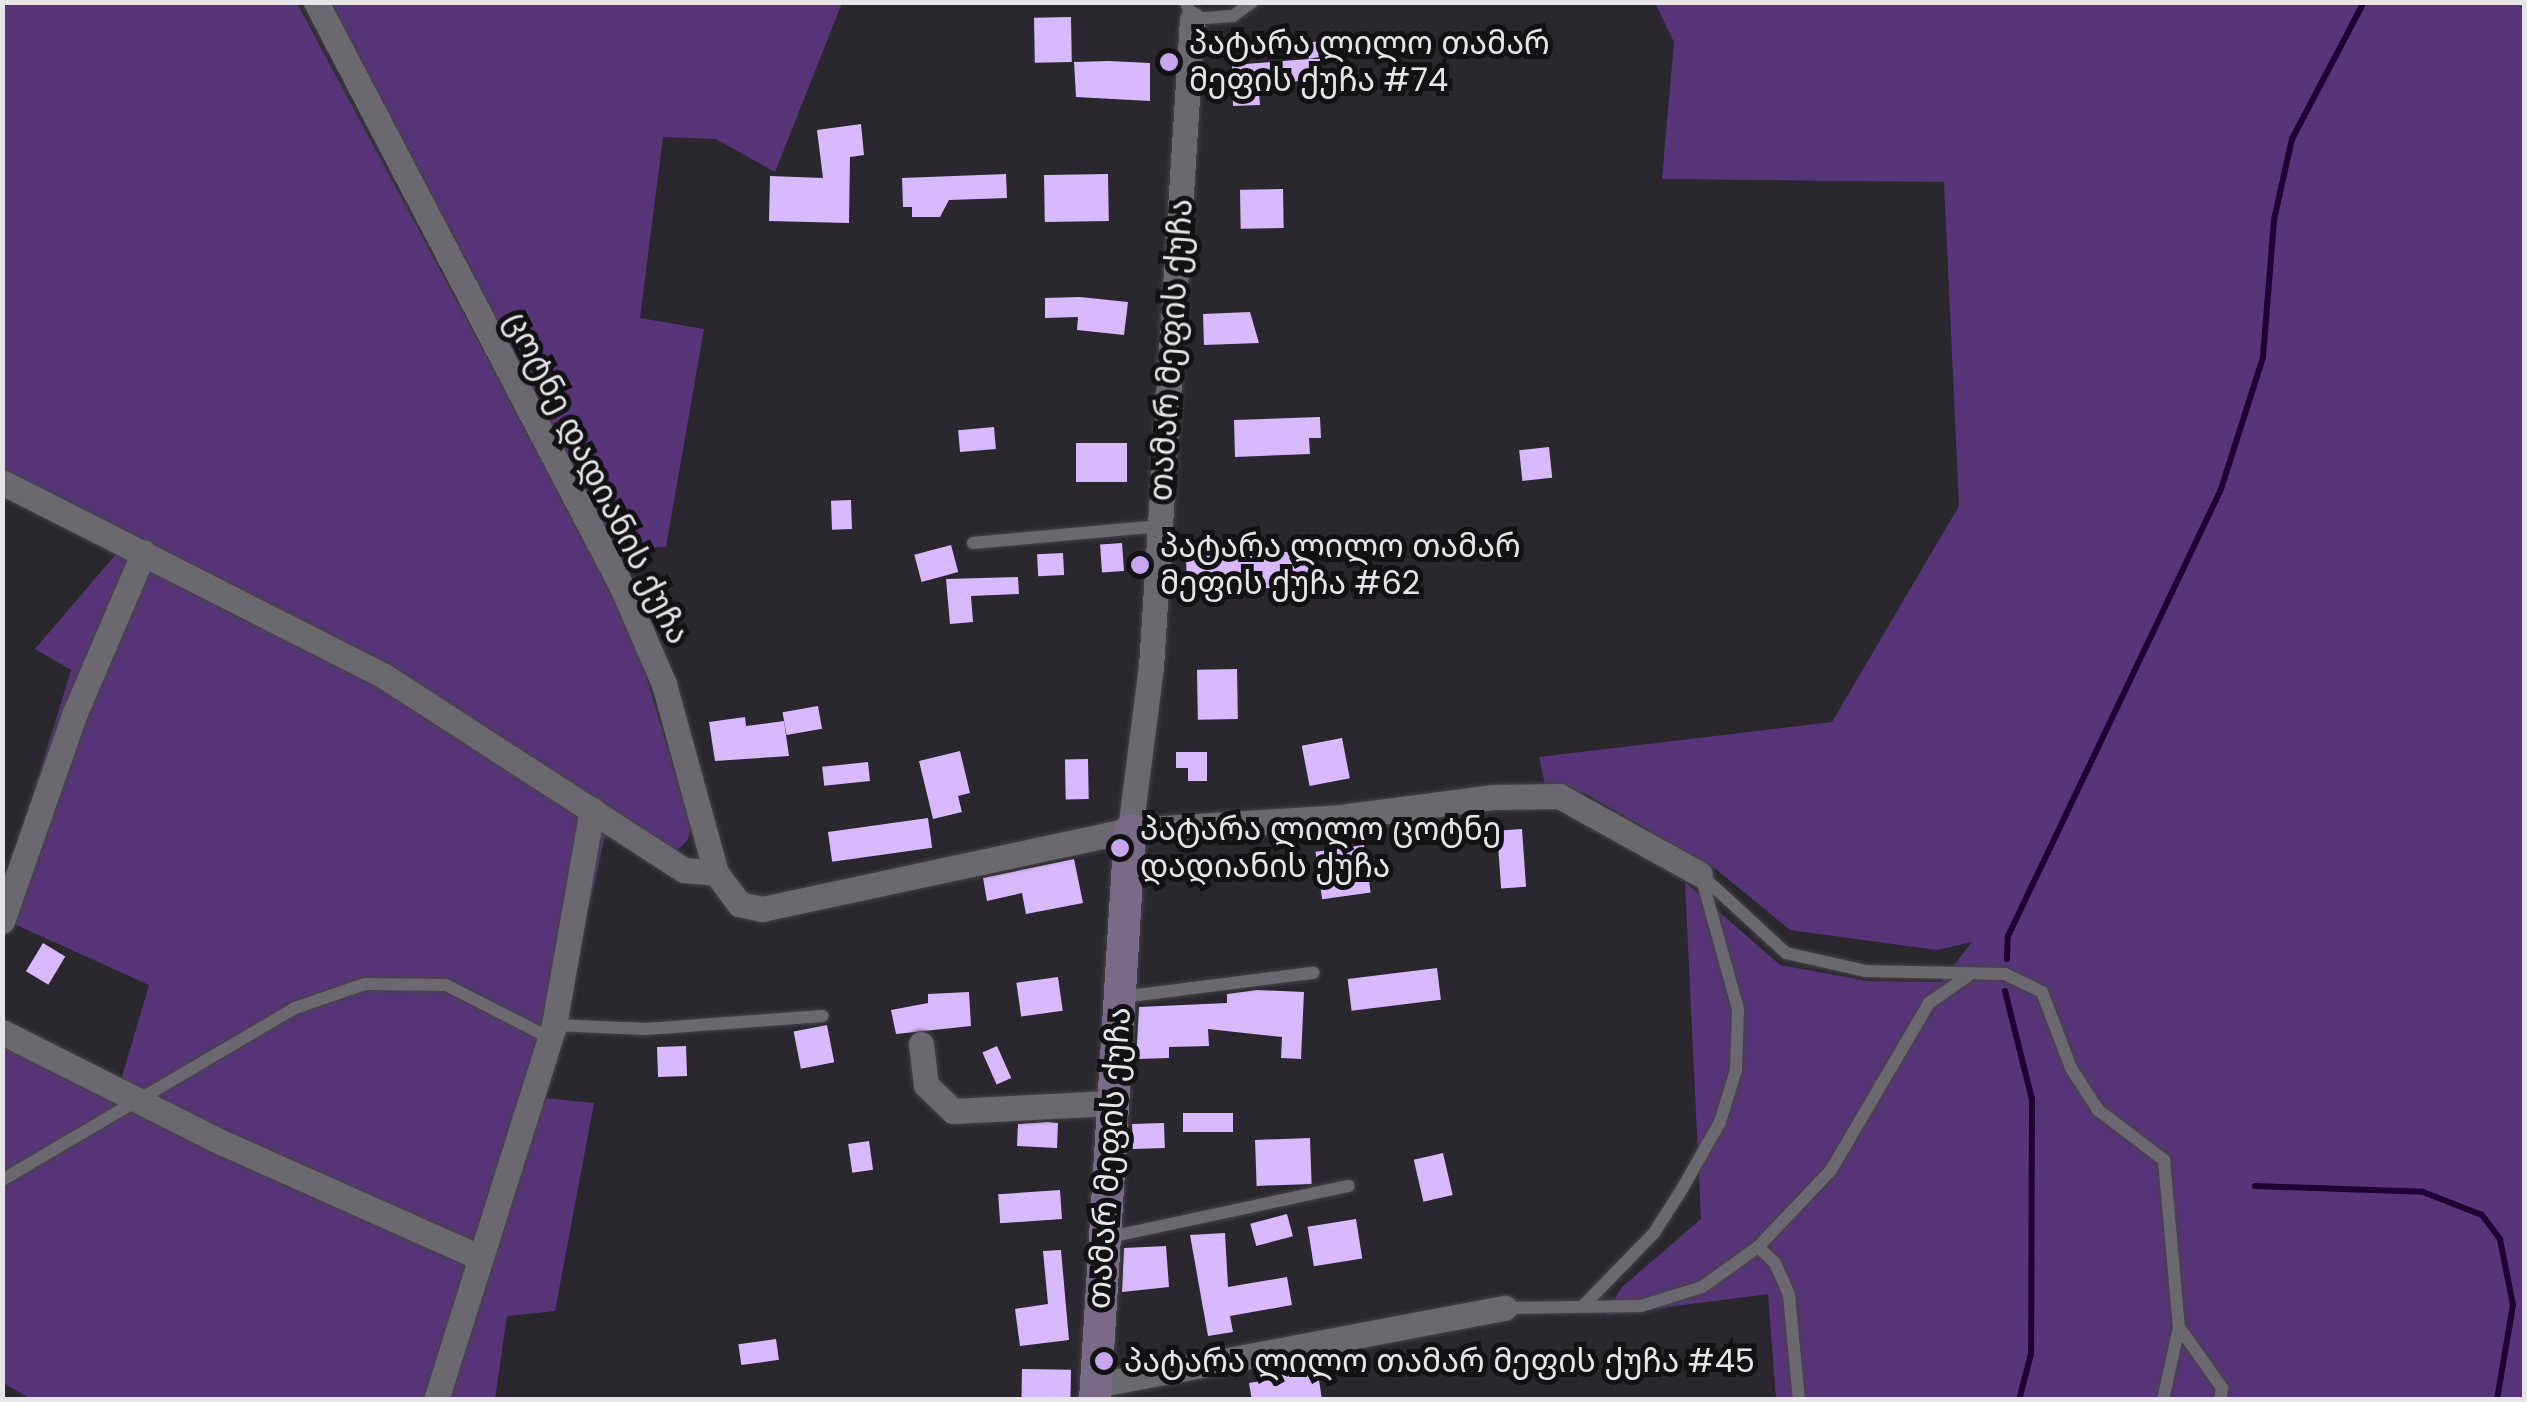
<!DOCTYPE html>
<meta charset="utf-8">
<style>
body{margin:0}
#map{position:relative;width:2527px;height:1402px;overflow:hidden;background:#2a272e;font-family:Poppins,"Noto Sans Georgian",sans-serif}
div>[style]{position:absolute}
.green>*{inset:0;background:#583579}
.stream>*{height:6px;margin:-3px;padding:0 3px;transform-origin:3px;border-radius:3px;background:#1d0034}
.building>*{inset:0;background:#d9b9fd;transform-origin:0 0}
.roads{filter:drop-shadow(0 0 2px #464349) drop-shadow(0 0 2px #464349)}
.lane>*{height:12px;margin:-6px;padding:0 6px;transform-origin:6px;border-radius:6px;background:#6c6870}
.street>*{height:25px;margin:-12.5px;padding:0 12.5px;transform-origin:12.5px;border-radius:12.5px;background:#6c6870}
.secondary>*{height:32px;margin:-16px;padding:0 16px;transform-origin:16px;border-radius:16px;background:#796b87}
.dots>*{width:28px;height:28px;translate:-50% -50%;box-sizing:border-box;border:5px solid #121114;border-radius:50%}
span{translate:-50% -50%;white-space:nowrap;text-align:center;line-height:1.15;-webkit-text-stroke:10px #121114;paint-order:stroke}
.poi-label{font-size:32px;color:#e7e5e9}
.left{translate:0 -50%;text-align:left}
.street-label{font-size:32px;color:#e7e5e9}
.frame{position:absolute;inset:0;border:5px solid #e7e5e9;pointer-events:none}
</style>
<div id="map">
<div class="green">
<i style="clip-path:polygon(2px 3px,297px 3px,631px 626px,691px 826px,688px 840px,676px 851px,3px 478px)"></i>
<i style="clip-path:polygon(329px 3px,842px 3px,775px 172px,716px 139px,663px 137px,640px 318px,704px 329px,666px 547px,616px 548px)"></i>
<i style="clip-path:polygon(1655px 3px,2524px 3px,2524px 1399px,1776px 1399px,1768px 1294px,1606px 1315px,1621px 1288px,1701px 1219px,1685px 882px,1780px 965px,1868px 981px,1941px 982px,1972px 942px,1937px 950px,1790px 930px,1717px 870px,1586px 794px,1545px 784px,1539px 757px,1832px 722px,1959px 506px,1944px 182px,1662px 179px,1674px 42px)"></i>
<i style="clip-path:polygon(117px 553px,375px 685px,606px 832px,545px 1098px,594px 1103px,555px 1311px,507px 1316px,495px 1399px,33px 1400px,3px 1383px,2px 1022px,121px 1080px,149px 985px,3px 919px,3px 894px,71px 670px,35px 649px)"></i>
</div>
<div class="stream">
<i style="left:2007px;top:959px;width:23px;rotate:-88deg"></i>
<i style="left:2008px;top:936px;width:495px;rotate:-64.5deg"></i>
<i style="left:2221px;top:489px;width:139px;rotate:-72.3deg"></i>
<i style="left:2263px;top:357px;width:137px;rotate:-85.4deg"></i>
<i style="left:2274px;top:220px;width:83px;rotate:-77.5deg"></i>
<i style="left:2292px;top:139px;width:155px;rotate:-62.3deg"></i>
<i style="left:2005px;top:991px;width:111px;rotate:76deg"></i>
<i style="left:2032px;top:1099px;width:255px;rotate:90.2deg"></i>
<i style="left:2031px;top:1354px;width:48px;rotate:104.6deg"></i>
<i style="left:2255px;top:1186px;width:168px;rotate:2deg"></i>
<i style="left:2423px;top:1192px;width:63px;rotate:21.3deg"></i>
<i style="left:2482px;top:1215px;width:30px;rotate:53deg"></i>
<i style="left:2500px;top:1239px;width:67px;rotate:78.9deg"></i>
<i style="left:2513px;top:1305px;width:96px;rotate:99.6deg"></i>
</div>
<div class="building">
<i style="left:1071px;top:17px;width:45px;height:37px;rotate:89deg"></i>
<i style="clip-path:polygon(1327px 39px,1330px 55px,1309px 59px,1320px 59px,1321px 78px,1291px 82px,1291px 91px,1259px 92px,1260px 105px,1233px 106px,1232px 65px,1309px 59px,1305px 44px)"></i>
<i style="clip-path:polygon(1109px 61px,1150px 63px,1150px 101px,1076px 97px,1074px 62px)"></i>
<i style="clip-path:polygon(861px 124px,864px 155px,850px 157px,849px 223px,769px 221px,770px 176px,823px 178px,817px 130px)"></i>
<i style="clip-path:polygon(1006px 174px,1007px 198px,949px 200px,940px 217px,912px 217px,912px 207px,903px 207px,902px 178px)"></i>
<i style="left:1108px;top:174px;width:47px;height:64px;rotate:89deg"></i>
<i style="left:1283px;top:189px;width:39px;height:43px;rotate:89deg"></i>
<i style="clip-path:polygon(1080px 297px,1128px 302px,1124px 335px,1077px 330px,1078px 317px,1045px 318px,1045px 298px)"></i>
<i style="clip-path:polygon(1250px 312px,1259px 343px,1204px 345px,1203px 314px)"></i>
<i style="clip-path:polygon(1320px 417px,1321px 438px,1309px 438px,1310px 454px,1235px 457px,1234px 420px)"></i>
<i style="left:994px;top:427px;width:22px;height:36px;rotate:85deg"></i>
<i style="left:1076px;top:443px;width:51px;height:39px"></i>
<i style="left:1549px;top:447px;width:31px;height:30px;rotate:84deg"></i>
<i style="left:851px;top:500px;width:29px;height:20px;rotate:88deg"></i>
<i style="left:1122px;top:543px;width:28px;height:22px;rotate:86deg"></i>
<i style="left:951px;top:545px;width:28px;height:38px;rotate:75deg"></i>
<i style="clip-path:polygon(1314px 551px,1314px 575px,1304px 575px,1304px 586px,1291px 587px,1291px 593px,1270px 594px,1270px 588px,1187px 590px,1186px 555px)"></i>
<i style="left:1063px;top:553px;width:22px;height:26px;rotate:87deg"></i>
<i style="clip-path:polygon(1018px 577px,1019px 594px,971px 596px,973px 622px,950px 624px,946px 579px)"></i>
<i style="left:1237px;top:669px;width:50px;height:40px;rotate:89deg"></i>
<i style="left:818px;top:706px;width:23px;height:36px;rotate:80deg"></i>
<i style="clip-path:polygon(745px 717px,746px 726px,784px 721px,789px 756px,715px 761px,709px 722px)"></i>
<i style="left:1342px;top:738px;width:41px;height:41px;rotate:79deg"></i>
<i style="clip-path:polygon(960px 751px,970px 793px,958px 796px,962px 812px,933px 819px,919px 761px)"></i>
<i style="clip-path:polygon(1176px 752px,1207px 752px,1207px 781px,1188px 781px,1188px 768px,1176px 768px)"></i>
<i style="left:1088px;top:759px;width:40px;height:23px;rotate:89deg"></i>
<i style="left:868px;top:762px;width:19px;height:46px;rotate:84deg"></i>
<i style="left:928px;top:818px;width:30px;height:101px;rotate:82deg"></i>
<i style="left:1522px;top:829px;width:58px;height:25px;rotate:86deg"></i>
<i style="left:1364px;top:845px;width:48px;height:49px;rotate:82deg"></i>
<i style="clip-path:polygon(1074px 859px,1083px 903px,1026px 914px,1022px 893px,987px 901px,983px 878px)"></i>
<i style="left:43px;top:943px;width:26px;height:33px;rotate:31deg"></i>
<i style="left:1437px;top:968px;width:32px;height:90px;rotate:83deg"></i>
<i style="left:1058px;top:977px;width:34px;height:42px;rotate:82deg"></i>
<i style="clip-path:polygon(1257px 990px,1304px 992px,1301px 1059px,1281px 1058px,1282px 1037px,1208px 1029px,1209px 1046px,1169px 1047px,1169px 1058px,1136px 1059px,1139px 1007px,1227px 1003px,1227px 994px)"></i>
<i style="clip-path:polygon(969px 992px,971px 1026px,896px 1034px,891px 1010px,928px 1003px,928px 994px)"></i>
<i style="left:827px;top:1025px;width:38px;height:34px;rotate:79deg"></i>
<i style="left:686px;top:1046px;width:30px;height:29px;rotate:88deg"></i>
<i style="left:997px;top:1046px;width:35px;height:16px;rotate:66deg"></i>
<i style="left:1233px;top:1113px;width:19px;height:50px;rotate:90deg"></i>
<i style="clip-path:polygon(1048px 1122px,1058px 1123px,1057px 1148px,1017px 1146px,1018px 1124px)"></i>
<i style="left:1164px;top:1123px;width:25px;height:32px;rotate:88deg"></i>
<i style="left:1310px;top:1138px;width:46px;height:55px;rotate:88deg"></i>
<i style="left:869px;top:1141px;width:29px;height:21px;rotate:82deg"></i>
<i style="left:1443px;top:1153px;width:43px;height:30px;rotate:77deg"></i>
<i style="left:1060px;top:1190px;width:29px;height:62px;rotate:86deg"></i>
<i style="left:1287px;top:1214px;width:23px;height:38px;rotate:75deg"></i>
<i style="left:1356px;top:1219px;width:40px;height:49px;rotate:81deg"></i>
<i style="clip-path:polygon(1225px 1233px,1228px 1287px,1287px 1277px,1292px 1305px,1230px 1316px,1233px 1332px,1208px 1336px,1190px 1235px)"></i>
<i style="clip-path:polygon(1166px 1246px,1169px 1287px,1122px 1292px,1124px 1248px)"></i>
<i style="clip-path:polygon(1061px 1250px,1069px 1340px,1020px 1346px,1015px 1309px,1048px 1304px,1043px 1251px)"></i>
<i style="left:776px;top:1339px;width:21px;height:38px;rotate:82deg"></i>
<i style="clip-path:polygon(1316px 1360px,1322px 1400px,1252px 1400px,1249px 1383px,1267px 1380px,1266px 1370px)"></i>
<i style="left:1022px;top:1369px;width:49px;height:31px;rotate:1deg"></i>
</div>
<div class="roads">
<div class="lane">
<i style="left:1186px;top:2px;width:18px;rotate:71deg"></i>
<i style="left:1192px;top:19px;width:41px;rotate:-4.2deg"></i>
<i style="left:1233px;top:16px;width:24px;rotate:-36deg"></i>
<i style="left:973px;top:543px;width:188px;rotate:-5.2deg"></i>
<i style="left:1700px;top:874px;width:117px;rotate:42.6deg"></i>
<i style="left:1786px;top:953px;width:81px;rotate:12.8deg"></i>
<i style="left:1865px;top:971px;width:140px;rotate:1.2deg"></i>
<i style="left:2005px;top:974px;width:41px;rotate:25.9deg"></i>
<i style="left:2042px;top:992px;width:81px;rotate:69.1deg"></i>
<i style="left:2071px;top:1068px;width:50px;rotate:57.3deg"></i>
<i style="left:2098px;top:1110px;width:83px;rotate:37.1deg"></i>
<i style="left:2164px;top:1160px;width:168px;rotate:84.9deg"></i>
<i style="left:2179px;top:1327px;width:75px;rotate:54.8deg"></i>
<i style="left:2222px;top:1388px;width:12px;rotate:99deg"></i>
<i style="left:1122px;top:997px;width:193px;rotate:-7.2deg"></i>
<i style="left:554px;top:1025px;width:92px;rotate:2.5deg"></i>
<i style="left:646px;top:1029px;width:177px;rotate:-4.2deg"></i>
<i style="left:2px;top:1180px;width:340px;rotate:-30.4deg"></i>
<i style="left:295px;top:1008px;width:74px;rotate:-18.9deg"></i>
<i style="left:365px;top:984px;width:81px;rotate:0.7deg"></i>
<i style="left:446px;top:985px;width:117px;rotate:27deg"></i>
<i style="left:1105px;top:1238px;width:249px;rotate:-12.1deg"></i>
<i style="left:1758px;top:1247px;width:106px;rotate:-46.5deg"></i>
<i style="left:1831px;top:1170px;width:194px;rotate:-59.6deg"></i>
<i style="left:1929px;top:1003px;width:47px;rotate:-34.7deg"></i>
<i style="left:1583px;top:1306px;width:102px;rotate:-45.8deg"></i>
<i style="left:1654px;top:1233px;width:52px;rotate:-57.5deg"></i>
<i style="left:1682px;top:1189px;width:77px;rotate:-60.4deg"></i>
<i style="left:1720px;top:1122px;width:54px;rotate:-72.9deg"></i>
<i style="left:1736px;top:1070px;width:61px;rotate:-88.1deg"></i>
<i style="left:1738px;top:1009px;width:138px;rotate:-105.5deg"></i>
<i style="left:1505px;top:1308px;width:136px;rotate:-0.8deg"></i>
<i style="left:1641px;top:1306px;width:64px;rotate:-17.3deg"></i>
<i style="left:1702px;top:1287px;width:69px;rotate:-35.5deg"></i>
<i style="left:1758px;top:1247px;width:23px;rotate:43deg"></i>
<i style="left:1775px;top:1263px;width:35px;rotate:66deg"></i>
<i style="left:1789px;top:1295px;width:105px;rotate:84.6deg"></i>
<i style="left:2163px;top:1400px;width:75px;rotate:-77.6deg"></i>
</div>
<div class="street">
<i style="left:316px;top:2px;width:660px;rotate:62.39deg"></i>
<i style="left:622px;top:587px;width:106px;rotate:66.6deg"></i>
<i style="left:664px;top:684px;width:196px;rotate:74.6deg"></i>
<i style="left:716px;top:873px;width:39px;rotate:53deg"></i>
<i style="left:739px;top:904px;width:24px;rotate:12deg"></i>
<i style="left:762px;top:909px;width:376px;rotate:-12.1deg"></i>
<i style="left:1130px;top:830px;width:211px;rotate:-3.5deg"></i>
<i style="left:1341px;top:817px;width:152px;rotate:-7.5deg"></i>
<i style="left:1492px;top:797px;width:67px;rotate:-0.9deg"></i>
<i style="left:1559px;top:796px;width:161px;rotate:29deg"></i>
<i style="left:2px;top:482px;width:428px;rotate:26.9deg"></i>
<i style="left:384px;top:676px;width:357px;rotate:32.9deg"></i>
<i style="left:684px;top:870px;width:32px;rotate:5deg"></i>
<i style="left:1130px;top:830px;width:164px;rotate:-82.7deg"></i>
<i style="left:1151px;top:667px;width:649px;rotate:-86.38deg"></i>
<i style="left:2px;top:921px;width:218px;rotate:-70.7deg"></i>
<i style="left:74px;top:715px;width:177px;rotate:-66.8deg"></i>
<i style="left:2px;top:1032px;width:247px;rotate:26.7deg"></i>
<i style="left:223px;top:1143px;width:280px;rotate:24deg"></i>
<i style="left:921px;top:1044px;width:41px;rotate:83deg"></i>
<i style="left:926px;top:1085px;width:37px;rotate:44deg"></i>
<i style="left:953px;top:1111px;width:158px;rotate:-2.9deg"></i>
<i style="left:1096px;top:1385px;width:416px;rotate:-10.7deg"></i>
<i style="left:436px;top:1400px;width:393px;rotate:-72.5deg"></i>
<i style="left:554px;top:1025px;width:219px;rotate:-80deg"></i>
</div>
<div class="secondary">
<i style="left:1095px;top:1400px;width:571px;rotate:-86.49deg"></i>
</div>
</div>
<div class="dots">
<i style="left:1169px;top:62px;background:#c8a5ef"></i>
<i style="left:1140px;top:565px;background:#c8a5ef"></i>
<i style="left:1120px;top:848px;background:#c8a5ef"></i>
<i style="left:1104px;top:1361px;background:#c8a5ef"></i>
</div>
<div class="poi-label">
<span class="left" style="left:1189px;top:62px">პატარა ლილო თამარ<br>მეფის ქუჩა #74</span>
<span class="left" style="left:1160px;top:565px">პატარა ლილო თამარ<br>მეფის ქუჩა #62</span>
<span class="left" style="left:1140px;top:848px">პატარა ლილო ცოტნე<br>დადიანის ქუჩა</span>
<span class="left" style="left:1124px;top:1361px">პატარა ლილო თამარ მეფის ქუჩა #45</span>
</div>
<div class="street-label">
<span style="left:1171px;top:350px;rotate:-86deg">თამარ მეფის ქუჩა</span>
<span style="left:597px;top:478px;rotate:63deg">ცოტნე დადიანის ქუჩა</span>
<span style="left:1109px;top:1158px;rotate:-86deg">თამარ მეფის ქუჩა</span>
</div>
<div class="frame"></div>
</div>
